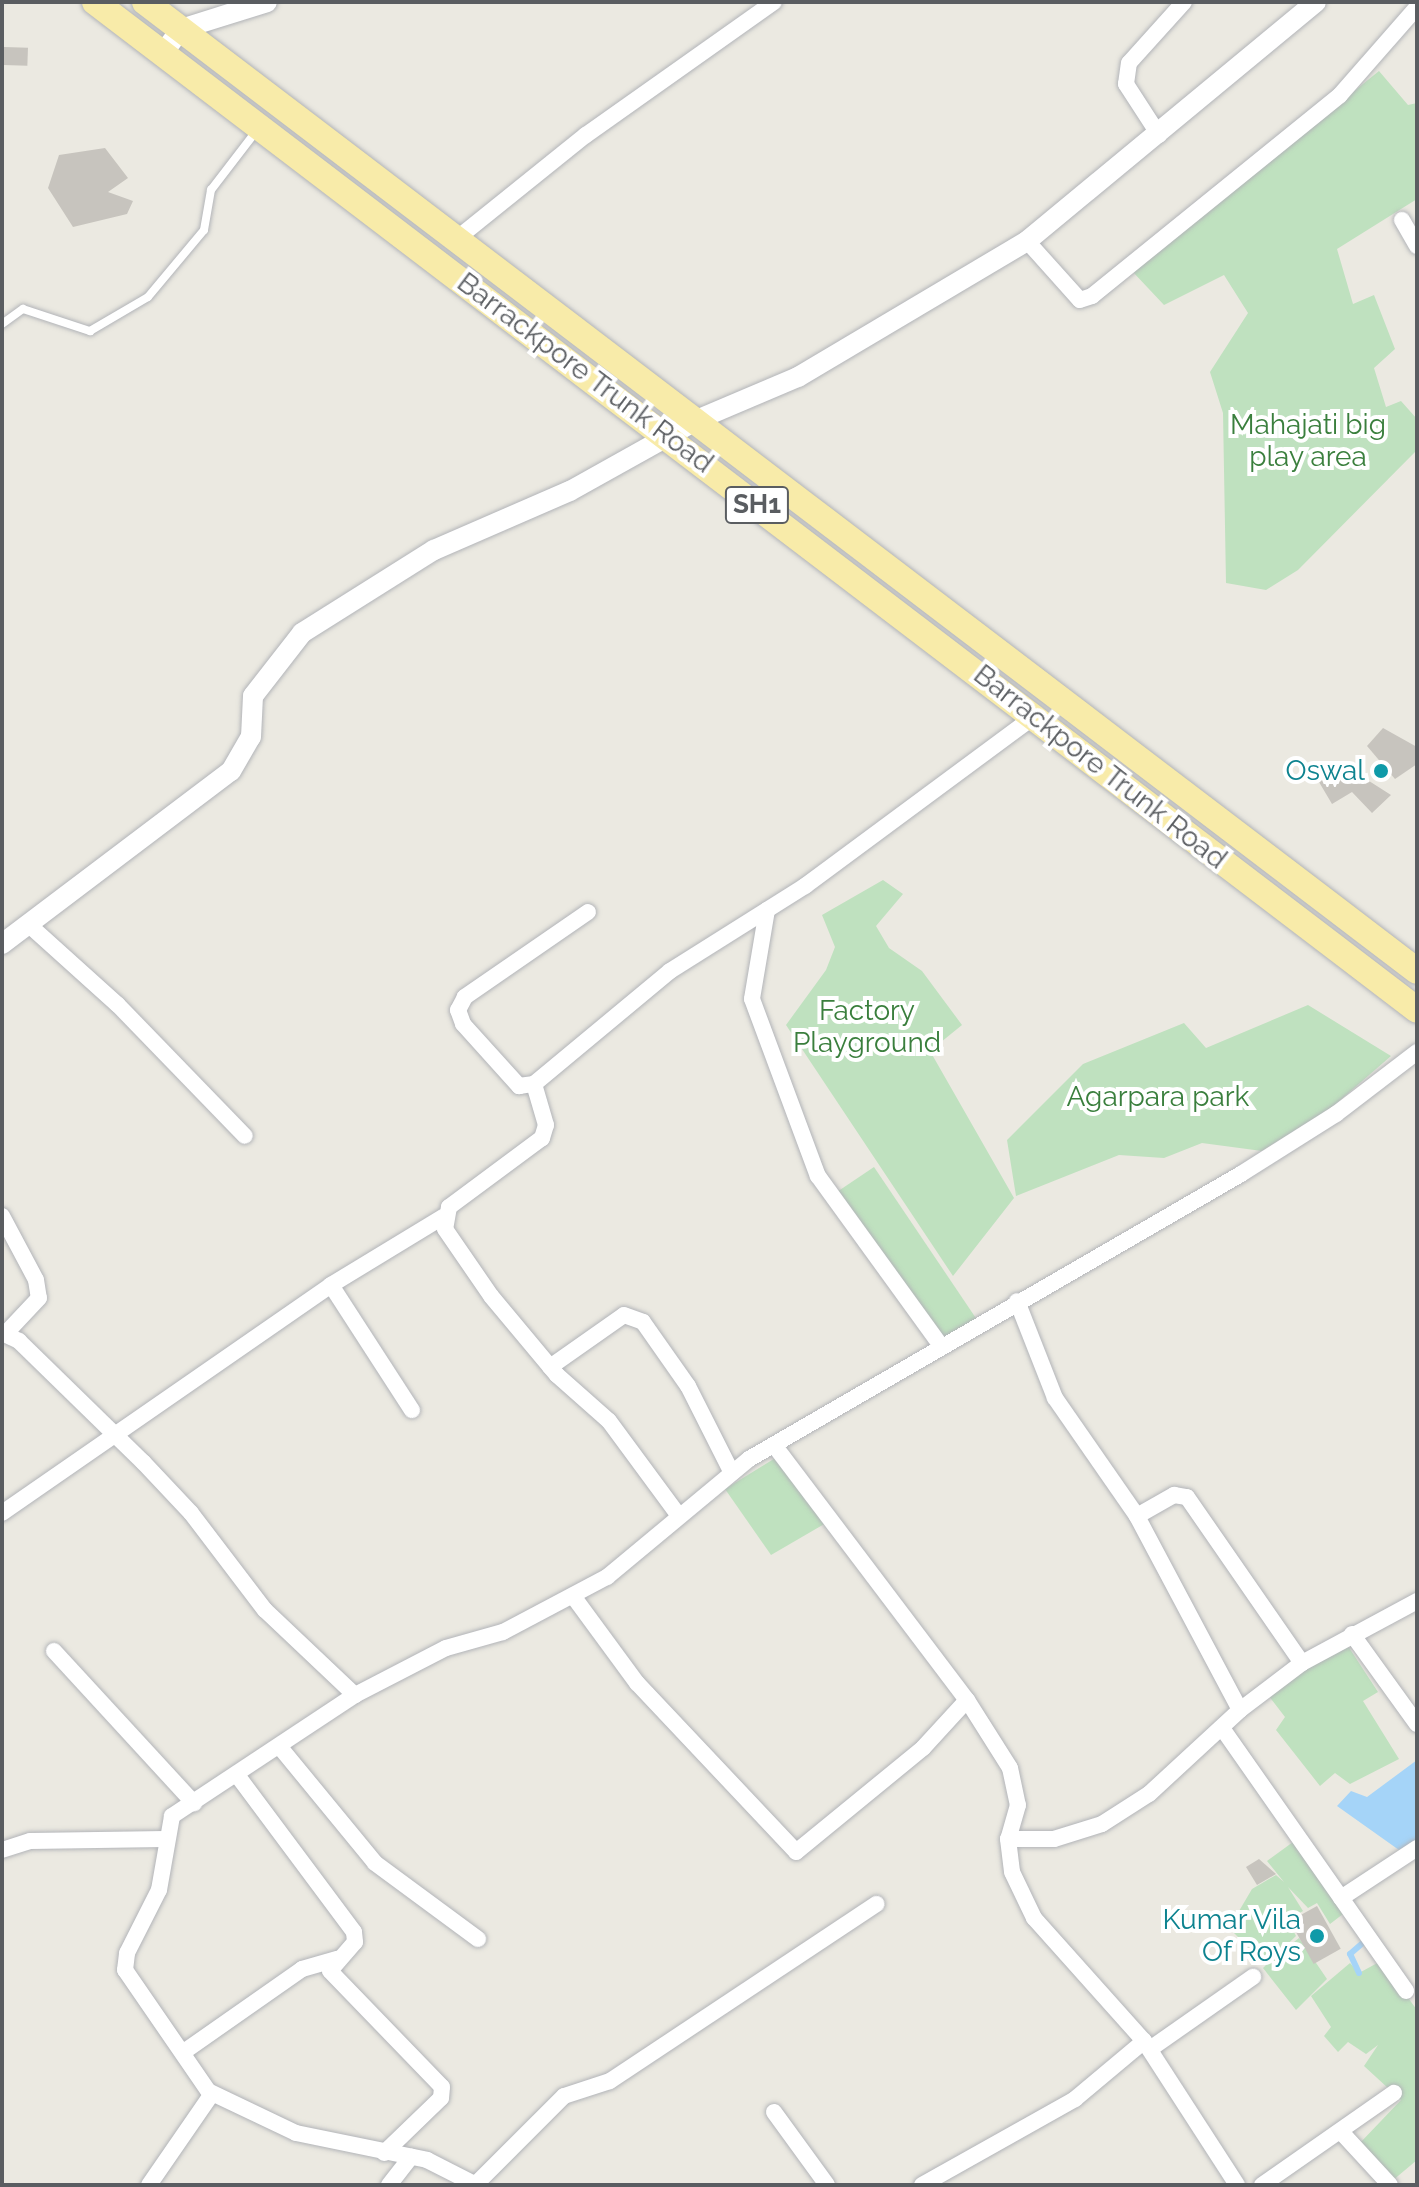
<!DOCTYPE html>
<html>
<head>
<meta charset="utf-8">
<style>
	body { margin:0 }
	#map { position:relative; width:1419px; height:2187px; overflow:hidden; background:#ebe9e1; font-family:Raleway,sans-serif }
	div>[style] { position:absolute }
	.green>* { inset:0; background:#bfe1bf; transform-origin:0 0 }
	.water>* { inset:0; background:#a5d4f8 }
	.stream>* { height:6px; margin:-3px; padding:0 3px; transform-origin:3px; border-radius:3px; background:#a5d4f8 }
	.building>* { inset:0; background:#c7c4be; transform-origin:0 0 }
	.roads { filter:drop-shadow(0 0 2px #b2b4b8) drop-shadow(0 0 2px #b2b4b8) }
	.service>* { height:8px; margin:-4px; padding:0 4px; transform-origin:4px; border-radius:4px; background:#fff }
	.minor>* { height:16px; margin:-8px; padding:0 8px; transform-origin:8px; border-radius:8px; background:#fff }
	.tertiary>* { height:20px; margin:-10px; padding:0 10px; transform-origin:10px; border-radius:10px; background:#fff }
	.primary>* { height:26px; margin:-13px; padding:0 13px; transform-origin:13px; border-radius:13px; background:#f8eba9 }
	.dots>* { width:22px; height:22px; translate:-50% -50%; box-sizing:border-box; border:4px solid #fff; border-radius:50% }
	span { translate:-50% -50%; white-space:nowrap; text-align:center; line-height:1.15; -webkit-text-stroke:8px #fff; paint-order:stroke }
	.shield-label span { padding:2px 6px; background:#fff; border:2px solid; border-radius:6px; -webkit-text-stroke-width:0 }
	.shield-label { font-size:26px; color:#5a5d61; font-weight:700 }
	.street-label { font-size:28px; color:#5a5d61 }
	.park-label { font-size:28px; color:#3a7f3d }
	.culture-label { font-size:28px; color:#0d838f }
	.right { translate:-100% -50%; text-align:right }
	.frame { position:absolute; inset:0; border:4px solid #5a5d61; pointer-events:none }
</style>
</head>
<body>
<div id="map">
	<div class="green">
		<i style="clip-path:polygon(1379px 71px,1408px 105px,1417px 103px,1417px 199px,1337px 249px,1353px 304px,1374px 295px,1395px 349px,1374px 368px,1386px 407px,1401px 401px,1417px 419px,1417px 450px,1298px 570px,1266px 590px,1226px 583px,1223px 413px,1210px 372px,1248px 313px,1224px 275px,1164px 305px,1132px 271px)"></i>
		<i style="clip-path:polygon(883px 880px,903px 894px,876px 926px,889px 948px,922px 971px,962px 1025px,930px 1051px,1014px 1198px,953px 1276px,786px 1025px,826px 970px,835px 947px,822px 915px)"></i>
		<i style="clip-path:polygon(1308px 1005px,1391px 1056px,1330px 1109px,1262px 1151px,1202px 1143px,1164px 1158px,1119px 1155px,1016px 1196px,1007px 1140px,1083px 1064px,1184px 1023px,1206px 1048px)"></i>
		<i style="left:874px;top:1167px;width:186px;height:43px;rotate:56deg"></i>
		<i style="clip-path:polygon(777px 1457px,826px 1523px,771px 1555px,725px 1489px)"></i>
		<i style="clip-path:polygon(1346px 1643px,1378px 1692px,1363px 1701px,1399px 1759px,1350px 1784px,1335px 1773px,1320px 1786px,1276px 1730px,1285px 1717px,1268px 1695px)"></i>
		<i style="clip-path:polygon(1300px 1837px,1347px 1911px,1330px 1924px,1317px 1903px,1308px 1908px,1288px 1887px,1303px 1911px,1288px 1920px,1296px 1936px,1270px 1961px,1299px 1938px,1327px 1979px,1296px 2010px,1263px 1968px,1266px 1965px,1229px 1928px,1252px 1889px,1276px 1875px,1284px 1882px,1267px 1861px)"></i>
		<i style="clip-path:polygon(1381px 1961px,1417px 2010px,1417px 2160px,1392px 2181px,1359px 2144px,1401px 2100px,1364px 2066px,1378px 2045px,1366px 2054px,1348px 2042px,1338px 2052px,1324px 2036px,1331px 2027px,1311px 1996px,1350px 1963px,1359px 1973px)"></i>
	</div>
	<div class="water">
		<i style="clip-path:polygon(1417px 1760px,1417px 1841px,1399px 1850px,1337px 1806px,1351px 1791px,1367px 1797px)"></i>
	</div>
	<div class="stream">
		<i style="left:1359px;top:1973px;width:21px;rotate:-115deg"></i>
		<i style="left:1350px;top:1954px;width:21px;rotate:-41deg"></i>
	</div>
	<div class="building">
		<i style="left:4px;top:47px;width:24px;height:18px;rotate:2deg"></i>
		<i style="clip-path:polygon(105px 148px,128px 178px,108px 192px,133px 201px,127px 214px,73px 227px,48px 188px,59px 155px)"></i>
		<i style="clip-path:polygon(1383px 728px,1417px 747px,1417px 764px,1395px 779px,1367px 746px)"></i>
		<i style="clip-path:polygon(1344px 765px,1391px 795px,1372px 813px,1352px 792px,1332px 804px,1319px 782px)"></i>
		<i style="clip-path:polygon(1259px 1859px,1276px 1874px,1257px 1885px,1246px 1867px)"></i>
		<i style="left:1317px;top:1906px;width:49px;height:31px;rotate:61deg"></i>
	</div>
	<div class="roads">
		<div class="service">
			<i style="left:2px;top:324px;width:26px;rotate:-36deg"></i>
			<i style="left:23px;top:309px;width:71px;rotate:18.2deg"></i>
			<i style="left:90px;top:331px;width:67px;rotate:-30.4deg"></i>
			<i style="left:148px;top:297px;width:87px;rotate:-50.1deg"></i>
			<i style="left:204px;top:230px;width:41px;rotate:-80.1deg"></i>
			<i style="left:211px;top:190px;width:76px;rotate:-52.5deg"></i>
		</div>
		<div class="minor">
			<i style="left:1159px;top:135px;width:61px;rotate:-122.9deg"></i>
			<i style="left:1126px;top:84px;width:21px;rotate:-82deg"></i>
			<i style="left:1129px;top:63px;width:82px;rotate:-48deg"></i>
			<i style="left:1402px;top:220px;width:30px;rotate:60deg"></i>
			<i style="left:454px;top:241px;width:169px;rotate:-38.8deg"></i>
			<i style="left:586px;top:135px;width:230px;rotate:-35.3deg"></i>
			<i style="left:1027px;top:241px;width:79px;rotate:48.1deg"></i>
			<i style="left:1080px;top:300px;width:13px;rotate:-18deg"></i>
			<i style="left:1092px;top:296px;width:319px;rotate:-39deg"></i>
			<i style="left:1340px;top:95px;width:117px;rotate:-48.8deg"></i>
			<i style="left:767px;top:910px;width:90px;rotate:99.6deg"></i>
			<i style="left:752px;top:999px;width:189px;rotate:69.6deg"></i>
			<i style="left:818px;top:1176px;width:211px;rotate:54.1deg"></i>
			<i style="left:588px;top:912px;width:150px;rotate:145.4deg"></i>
			<i style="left:465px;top:997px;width:15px;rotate:118deg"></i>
			<i style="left:458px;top:1010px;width:15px;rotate:70deg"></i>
			<i style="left:463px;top:1024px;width:84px;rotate:47.9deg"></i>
			<i style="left:519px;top:1086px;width:15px;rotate:-8deg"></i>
			<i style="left:534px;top:1084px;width:177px;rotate:-39.7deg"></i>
			<i style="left:670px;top:971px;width:160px;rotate:-32.2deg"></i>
			<i style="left:805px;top:886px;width:287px;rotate:-36.5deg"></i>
			<i style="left:28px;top:924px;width:121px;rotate:42deg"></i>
			<i style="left:118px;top:1005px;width:182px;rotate:45.9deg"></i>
			<i style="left:534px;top:1084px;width:43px;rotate:73.7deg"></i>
			<i style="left:546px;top:1125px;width:14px;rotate:107deg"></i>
			<i style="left:542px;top:1138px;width:116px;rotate:143.4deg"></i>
			<i style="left:449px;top:1207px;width:22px;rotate:100deg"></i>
			<i style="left:445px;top:1229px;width:81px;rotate:55.5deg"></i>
			<i style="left:491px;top:1296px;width:103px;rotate:50.1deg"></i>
			<i style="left:557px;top:1375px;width:69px;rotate:41.5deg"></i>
			<i style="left:609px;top:1421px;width:118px;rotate:53.6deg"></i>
			<i style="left:2px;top:1216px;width:72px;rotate:62deg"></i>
			<i style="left:36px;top:1280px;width:18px;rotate:81deg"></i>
			<i style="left:39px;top:1298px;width:48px;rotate:133.3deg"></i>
			<i style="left:331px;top:1285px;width:149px;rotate:57.1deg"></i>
			<i style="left:2px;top:1333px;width:19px;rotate:25deg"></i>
			<i style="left:19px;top:1341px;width:173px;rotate:44.3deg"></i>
			<i style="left:143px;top:1462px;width:70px;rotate:46.7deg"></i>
			<i style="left:191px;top:1513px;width:122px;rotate:52.7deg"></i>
			<i style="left:265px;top:1610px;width:124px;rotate:43.4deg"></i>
			<i style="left:550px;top:1367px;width:90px;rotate:-35.1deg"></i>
			<i style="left:624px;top:1315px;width:20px;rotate:20deg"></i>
			<i style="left:643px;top:1322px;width:78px;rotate:54.9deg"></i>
			<i style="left:688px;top:1386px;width:97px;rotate:63.2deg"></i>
			<i style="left:774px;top:1445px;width:320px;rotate:52.9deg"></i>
			<i style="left:967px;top:1700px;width:80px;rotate:57.7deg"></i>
			<i style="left:1010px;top:1768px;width:38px;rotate:78deg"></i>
			<i style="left:1018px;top:1805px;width:35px;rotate:106deg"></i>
			<i style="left:1008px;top:1839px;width:33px;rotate:83deg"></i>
			<i style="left:1012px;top:1872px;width:51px;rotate:64.4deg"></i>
			<i style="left:1034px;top:1918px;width:165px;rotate:48.2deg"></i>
			<i style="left:1144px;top:2041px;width:171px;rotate:57.1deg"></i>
			<i style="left:2px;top:1513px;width:400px;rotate:-34.7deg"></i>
			<i style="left:331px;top:1285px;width:131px;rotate:-31.3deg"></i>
			<i style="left:1137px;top:1516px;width:43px;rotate:-29.6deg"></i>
			<i style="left:1174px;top:1495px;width:13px;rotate:9deg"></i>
			<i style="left:1187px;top:1497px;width:202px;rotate:55.3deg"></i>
			<i style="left:573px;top:1596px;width:108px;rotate:53.7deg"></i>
			<i style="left:637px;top:1683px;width:232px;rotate:46.7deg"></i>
			<i style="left:796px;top:1852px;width:164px;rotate:-39.3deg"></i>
			<i style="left:923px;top:1748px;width:65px;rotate:-47.5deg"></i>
			<i style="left:1352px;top:1634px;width:111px;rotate:54.2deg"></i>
			<i style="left:54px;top:1651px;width:207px;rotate:47.4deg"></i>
			<i style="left:1240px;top:1710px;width:78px;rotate:-37.2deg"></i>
			<i style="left:1302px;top:1663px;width:131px;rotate:-28.3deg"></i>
			<i style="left:1222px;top:1728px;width:321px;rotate:55deg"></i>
			<i style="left:279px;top:1746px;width:151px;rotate:50.6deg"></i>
			<i style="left:375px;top:1863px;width:128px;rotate:36.4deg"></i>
			<i style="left:237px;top:1775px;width:196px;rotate:53.3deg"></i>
			<i style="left:354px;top:1932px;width:10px;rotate:84deg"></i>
			<i style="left:355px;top:1942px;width:38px;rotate:131deg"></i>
			<i style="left:330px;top:1971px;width:161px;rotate:46deg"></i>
			<i style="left:442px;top:2087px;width:11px;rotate:95deg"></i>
			<i style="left:441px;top:2098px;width:79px;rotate:136deg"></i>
			<i style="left:1008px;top:1839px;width:46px"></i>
			<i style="left:1054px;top:1839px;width:50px;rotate:-17.4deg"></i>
			<i style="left:1102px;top:1824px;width:56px;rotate:-32.6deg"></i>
			<i style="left:1149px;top:1794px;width:124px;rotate:-42.7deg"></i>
			<i style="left:1240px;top:1710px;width:220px;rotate:-118deg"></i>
			<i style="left:1137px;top:1516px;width:144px;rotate:-124.8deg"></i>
			<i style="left:1055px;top:1398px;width:104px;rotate:-111.4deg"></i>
			<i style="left:2px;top:1850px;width:29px;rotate:-18deg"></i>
			<i style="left:30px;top:1841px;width:135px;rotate:-0.8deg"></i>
			<i style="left:1341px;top:1898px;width:91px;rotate:-33.3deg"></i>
			<i style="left:1150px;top:2049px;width:126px;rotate:-35deg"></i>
			<i style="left:185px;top:2051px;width:143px;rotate:-35deg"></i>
			<i style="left:302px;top:1969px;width:37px;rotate:-16deg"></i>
			<i style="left:210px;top:2092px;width:95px;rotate:25.5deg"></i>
			<i style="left:296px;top:2133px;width:134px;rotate:11.6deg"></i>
			<i style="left:427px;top:2160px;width:55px;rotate:27deg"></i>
			<i style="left:774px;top:2112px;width:90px;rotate:54deg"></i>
			<i style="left:1343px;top:2134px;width:69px;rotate:47.3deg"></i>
			<i style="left:149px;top:2185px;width:109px;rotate:-55.4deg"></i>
			<i style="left:211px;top:2095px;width:152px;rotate:-124.5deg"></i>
			<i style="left:125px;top:1970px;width:17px;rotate:-83deg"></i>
			<i style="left:127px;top:1953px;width:71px;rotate:-63.1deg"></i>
			<i style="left:159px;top:1890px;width:75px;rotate:-80deg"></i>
			<i style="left:172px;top:1816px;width:219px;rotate:-33.5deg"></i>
			<i style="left:355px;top:1695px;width:102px;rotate:-27.3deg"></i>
			<i style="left:446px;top:1648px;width:59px;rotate:-15.7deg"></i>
			<i style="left:503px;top:1632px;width:118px;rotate:-27.9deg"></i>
			<i style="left:607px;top:1577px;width:185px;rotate:-39.7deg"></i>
			<i style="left:749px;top:1459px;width:569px;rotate:-30.08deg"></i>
			<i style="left:1241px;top:1174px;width:112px;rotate:-32.3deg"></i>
			<i style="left:1336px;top:1114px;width:102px;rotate:-37.4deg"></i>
			<i style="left:389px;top:2185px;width:36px;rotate:-52deg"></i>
			<i style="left:475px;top:2185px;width:126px;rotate:-45deg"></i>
			<i style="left:564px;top:2096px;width:48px;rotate:-18.1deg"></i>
			<i style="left:610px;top:2081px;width:320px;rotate:-33.6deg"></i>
			<i style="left:922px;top:2185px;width:176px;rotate:-29.3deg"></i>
			<i style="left:1075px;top:2099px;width:90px;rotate:-40deg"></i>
			<i style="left:1262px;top:2185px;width:161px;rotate:-34.9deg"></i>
		</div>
		<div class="tertiary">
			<i style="left:163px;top:53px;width:30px;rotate:-53deg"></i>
			<i style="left:181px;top:29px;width:90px;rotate:-17.4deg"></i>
			<i style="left:2px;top:944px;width:287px;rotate:-37.1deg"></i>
			<i style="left:231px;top:771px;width:39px;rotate:-60deg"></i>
			<i style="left:251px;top:737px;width:41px;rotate:-87.2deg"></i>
			<i style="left:253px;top:696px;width:80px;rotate:-52.1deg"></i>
			<i style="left:302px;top:633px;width:156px;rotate:-32.2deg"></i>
			<i style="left:434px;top:550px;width:148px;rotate:-23.5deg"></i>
			<i style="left:570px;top:491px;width:148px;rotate:-29.2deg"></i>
			<i style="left:699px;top:419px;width:108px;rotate:-23deg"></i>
			<i style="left:798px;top:377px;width:266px;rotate:-30.7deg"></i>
			<i style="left:1027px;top:241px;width:375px;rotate:-39.6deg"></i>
		</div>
		<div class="primary">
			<i style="left:95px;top:2px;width:1662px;rotate:37.32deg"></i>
			<i style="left:145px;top:2px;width:1599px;rotate:37.3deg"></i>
		</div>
	</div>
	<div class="dots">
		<i style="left:1381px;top:771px;background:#0f9aa8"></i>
		<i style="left:1317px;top:1936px;background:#0f9aa8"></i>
	</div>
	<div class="shield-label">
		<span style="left:757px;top:505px">SH1</span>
	</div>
	<div class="street-label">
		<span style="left:585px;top:373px;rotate:37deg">Barrackpore Trunk Road</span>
		<span style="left:1100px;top:767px;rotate:38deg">Barrackpore Trunk Road</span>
	</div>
	<div class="park-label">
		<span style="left:1308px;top:441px">Mahajati big<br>play area</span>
		<span style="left:867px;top:1027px">Factory<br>Playground</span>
		<span style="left:1158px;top:1097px">Agarpara park</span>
	</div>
	<div class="culture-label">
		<span class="right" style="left:1365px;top:771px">Oswal</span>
		<span class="right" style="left:1301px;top:1936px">Kumar Vila<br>Of Roys</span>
	</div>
	<div class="frame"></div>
</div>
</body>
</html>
